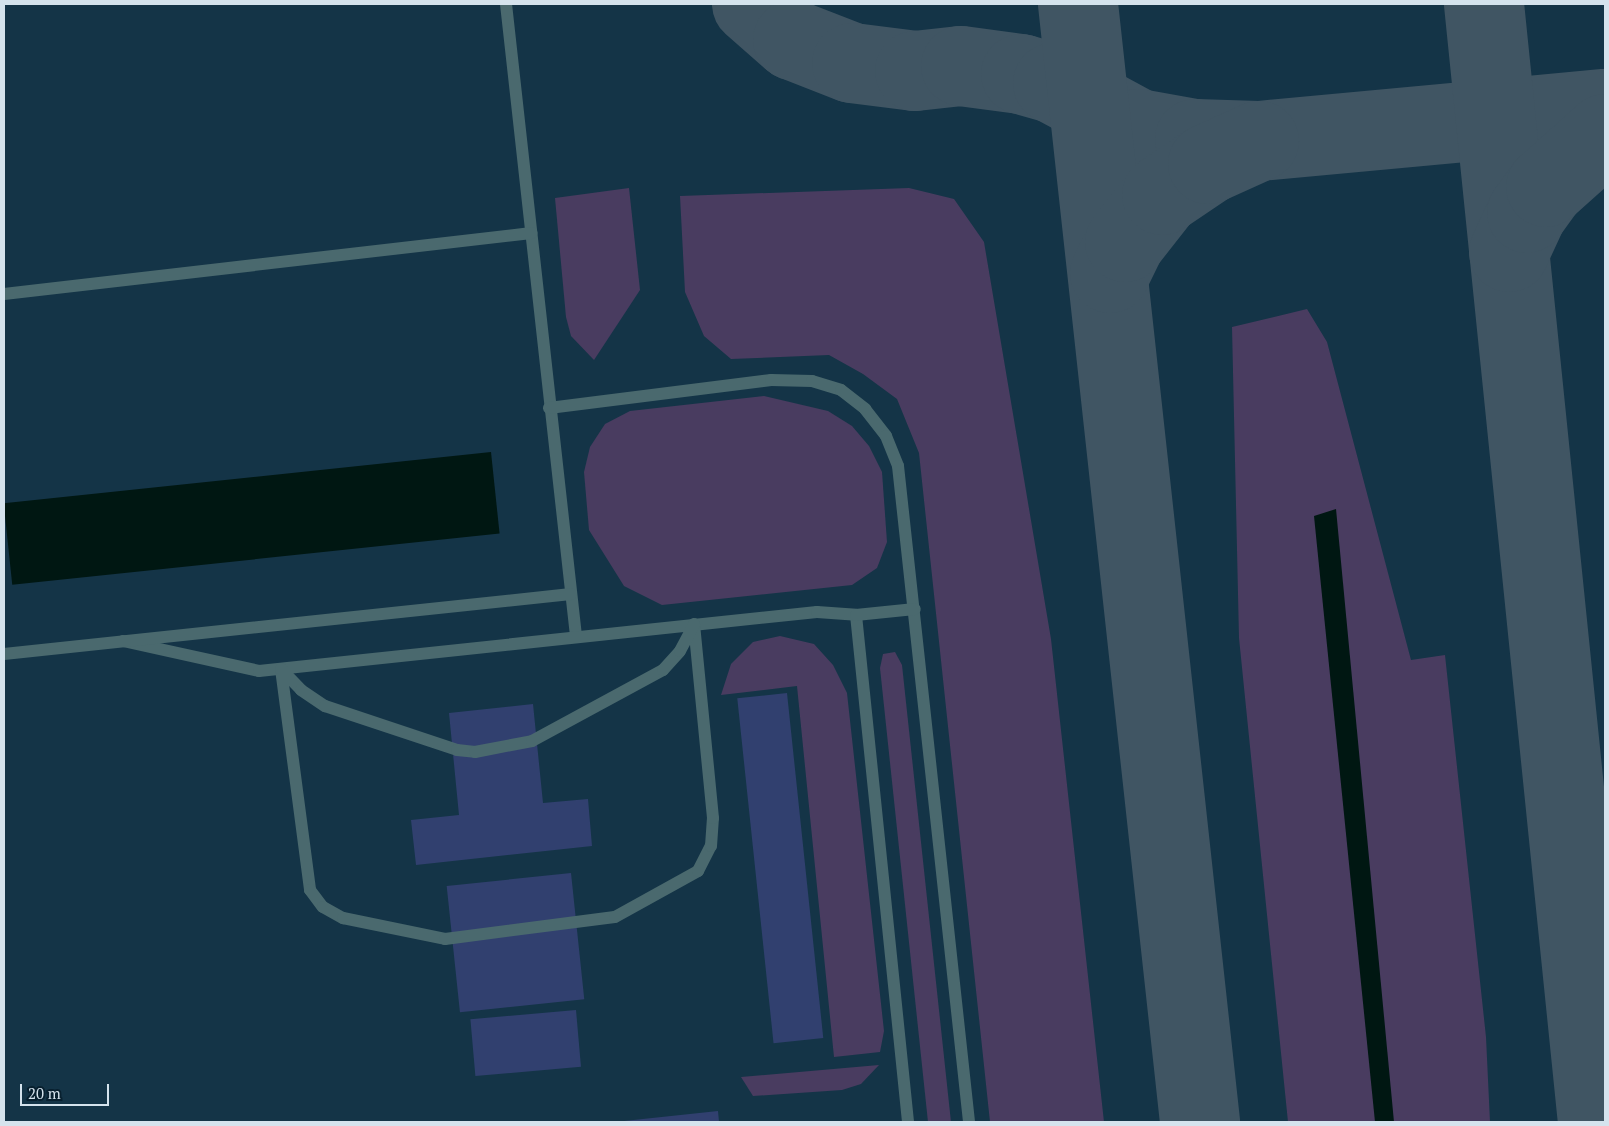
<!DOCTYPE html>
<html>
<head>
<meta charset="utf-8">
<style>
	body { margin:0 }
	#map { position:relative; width:1609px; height:1126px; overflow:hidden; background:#122a39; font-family:"PT Serif",serif }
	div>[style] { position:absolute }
	.built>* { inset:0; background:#143447; transform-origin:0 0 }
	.green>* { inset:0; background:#493c60 }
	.water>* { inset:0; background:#001712; transform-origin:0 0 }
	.taxiway>* { height:80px; margin:-40px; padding:0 40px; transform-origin:40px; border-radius:40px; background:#405563 }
	.building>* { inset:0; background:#31406f; transform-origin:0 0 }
	.lane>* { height:12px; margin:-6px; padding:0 6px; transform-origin:6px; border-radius:6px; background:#4a696e }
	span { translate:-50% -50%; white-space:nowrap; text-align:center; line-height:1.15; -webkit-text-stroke:4px #08202f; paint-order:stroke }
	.frame { position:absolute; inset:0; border:5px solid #d5e3ed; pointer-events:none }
	.scale { position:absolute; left:20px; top:1084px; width:89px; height:22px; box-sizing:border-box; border:2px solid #d5e3ed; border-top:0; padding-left:6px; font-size:15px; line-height:18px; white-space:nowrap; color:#d5e3ed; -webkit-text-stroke:4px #08202f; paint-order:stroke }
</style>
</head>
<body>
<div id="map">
	<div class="built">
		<i style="left:4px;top:4px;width:1601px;height:1118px"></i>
	</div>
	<div class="green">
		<i style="clip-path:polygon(629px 188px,640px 290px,594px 360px,571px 336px,566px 317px,555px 198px)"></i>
		<i style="clip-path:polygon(909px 188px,954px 199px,984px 242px,1051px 639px,1104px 1122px,990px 1122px,919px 453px,897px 399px,863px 374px,829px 355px,731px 359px,704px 336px,685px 292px,680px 196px)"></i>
		<i style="clip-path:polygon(1307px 309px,1327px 342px,1411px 660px,1445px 655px,1486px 1037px,1490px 1122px,1288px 1122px,1239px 638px,1232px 327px)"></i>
		<i style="clip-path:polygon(764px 396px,828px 411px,852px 426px,869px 446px,882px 472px,887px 542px,877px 568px,852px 585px,662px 605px,624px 586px,589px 530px,584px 472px,590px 447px,605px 424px,630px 411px)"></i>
		<i style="clip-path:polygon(780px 636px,814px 644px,833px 665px,847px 693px,884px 1031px,880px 1052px,834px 1057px,797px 686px,721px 695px,731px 664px,753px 642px)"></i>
		<i style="clip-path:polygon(895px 652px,902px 665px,951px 1122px,928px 1122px,880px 668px,883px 654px)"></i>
		<i style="clip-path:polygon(879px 1065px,861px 1084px,842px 1090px,753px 1096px,741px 1077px)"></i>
	</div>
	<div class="water">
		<i style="left:491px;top:452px;width:82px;height:490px;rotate:84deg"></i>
		<i style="clip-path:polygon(1336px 509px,1394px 1122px,1375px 1122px,1314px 516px)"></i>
	</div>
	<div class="taxiway">
		<i style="left:752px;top:4px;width:55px;rotate:41.3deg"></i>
		<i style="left:793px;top:40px;width:63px;rotate:21.3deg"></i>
		<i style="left:852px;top:63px;width:64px;rotate:7.2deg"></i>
		<i style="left:915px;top:71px;width:46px;rotate:-6.2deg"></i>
		<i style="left:961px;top:66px;width:61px;rotate:7.6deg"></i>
		<i style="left:1021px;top:74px;width:33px;rotate:16deg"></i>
		<i style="left:1053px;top:83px;width:97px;rotate:28.4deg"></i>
		<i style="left:1138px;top:129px;width:58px;rotate:10deg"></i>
		<i style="left:1195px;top:139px;width:64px;rotate:1.8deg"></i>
		<i style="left:1259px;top:141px;width:347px;rotate:-5.3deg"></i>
		<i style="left:1078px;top:4px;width:1125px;rotate:83.77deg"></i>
		<i style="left:1484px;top:4px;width:1124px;rotate:84.18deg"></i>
		<i style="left:1509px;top:252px;width:43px;rotate:-65.2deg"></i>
		<i style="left:1527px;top:213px;width:32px;rotate:-54deg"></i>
		<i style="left:1546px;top:187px;width:79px;rotate:-41.9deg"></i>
		<i style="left:1110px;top:273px;width:34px;rotate:-64deg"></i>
		<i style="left:1125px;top:242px;width:60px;rotate:-51.8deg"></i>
		<i style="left:1162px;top:195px;width:55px;rotate:-34deg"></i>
		<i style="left:1208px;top:164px;width:56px;rotate:-24.3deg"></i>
	</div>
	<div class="building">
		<i style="left:787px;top:693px;width:347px;height:50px;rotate:84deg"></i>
		<i style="clip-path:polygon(533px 704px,543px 803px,588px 799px,592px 846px,416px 865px,411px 820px,459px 815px,449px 713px)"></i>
		<i style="left:571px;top:873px;width:127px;height:125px;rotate:84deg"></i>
		<i style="left:576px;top:1010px;width:57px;height:106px;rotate:85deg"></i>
		<i style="clip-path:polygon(718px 1111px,719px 1122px,624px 1122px,624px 1121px)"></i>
	</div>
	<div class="lane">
		<i style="left:506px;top:4px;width:636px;rotate:83.68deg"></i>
		<i style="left:4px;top:294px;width:531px;rotate:-6.6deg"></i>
		<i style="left:549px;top:408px;width:224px;rotate:-7.2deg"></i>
		<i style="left:771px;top:380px;width:41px;rotate:1.4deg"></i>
		<i style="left:812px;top:381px;width:30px;rotate:17deg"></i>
		<i style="left:841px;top:390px;width:31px;rotate:38deg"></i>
		<i style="left:865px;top:409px;width:34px;rotate:52deg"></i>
		<i style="left:886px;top:436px;width:32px;rotate:68deg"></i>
		<i style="left:898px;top:466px;width:660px;rotate:83.82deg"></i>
		<i style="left:856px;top:615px;width:510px;rotate:84.14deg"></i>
		<i style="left:123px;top:641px;width:139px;rotate:12.4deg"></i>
		<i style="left:259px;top:671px;width:561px;rotate:-6.04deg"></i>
		<i style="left:817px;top:612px;width:39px;rotate:4deg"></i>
		<i style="left:856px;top:615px;width:59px;rotate:-5.8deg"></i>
		<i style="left:4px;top:654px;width:570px;rotate:-6.04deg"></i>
		<i style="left:281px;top:669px;width:223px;rotate:82.5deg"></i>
		<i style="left:310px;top:890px;width:21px;rotate:53deg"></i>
		<i style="left:323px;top:907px;width:23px;rotate:29deg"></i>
		<i style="left:343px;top:918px;width:104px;rotate:11.6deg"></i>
		<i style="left:445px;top:939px;width:171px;rotate:-7.4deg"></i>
		<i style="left:615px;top:917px;width:95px;rotate:-29deg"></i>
		<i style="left:698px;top:871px;width:28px;rotate:-63deg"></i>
		<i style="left:711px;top:846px;width:28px;rotate:-86deg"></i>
		<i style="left:713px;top:818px;width:195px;rotate:-95.6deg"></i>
		<i style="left:281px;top:669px;width:29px;rotate:46deg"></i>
		<i style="left:301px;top:690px;width:29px;rotate:34deg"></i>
		<i style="left:325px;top:706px;width:139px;rotate:18.4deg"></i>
		<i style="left:457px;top:750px;width:18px;rotate:6deg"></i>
		<i style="left:475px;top:752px;width:58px;rotate:-10.9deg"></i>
		<i style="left:532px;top:741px;width:149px;rotate:-28.5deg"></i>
		<i style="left:663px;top:670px;width:25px;rotate:-48deg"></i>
		<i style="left:680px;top:651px;width:30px;rotate:-62deg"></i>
	</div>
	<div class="frame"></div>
	<div class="scale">20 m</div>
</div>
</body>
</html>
